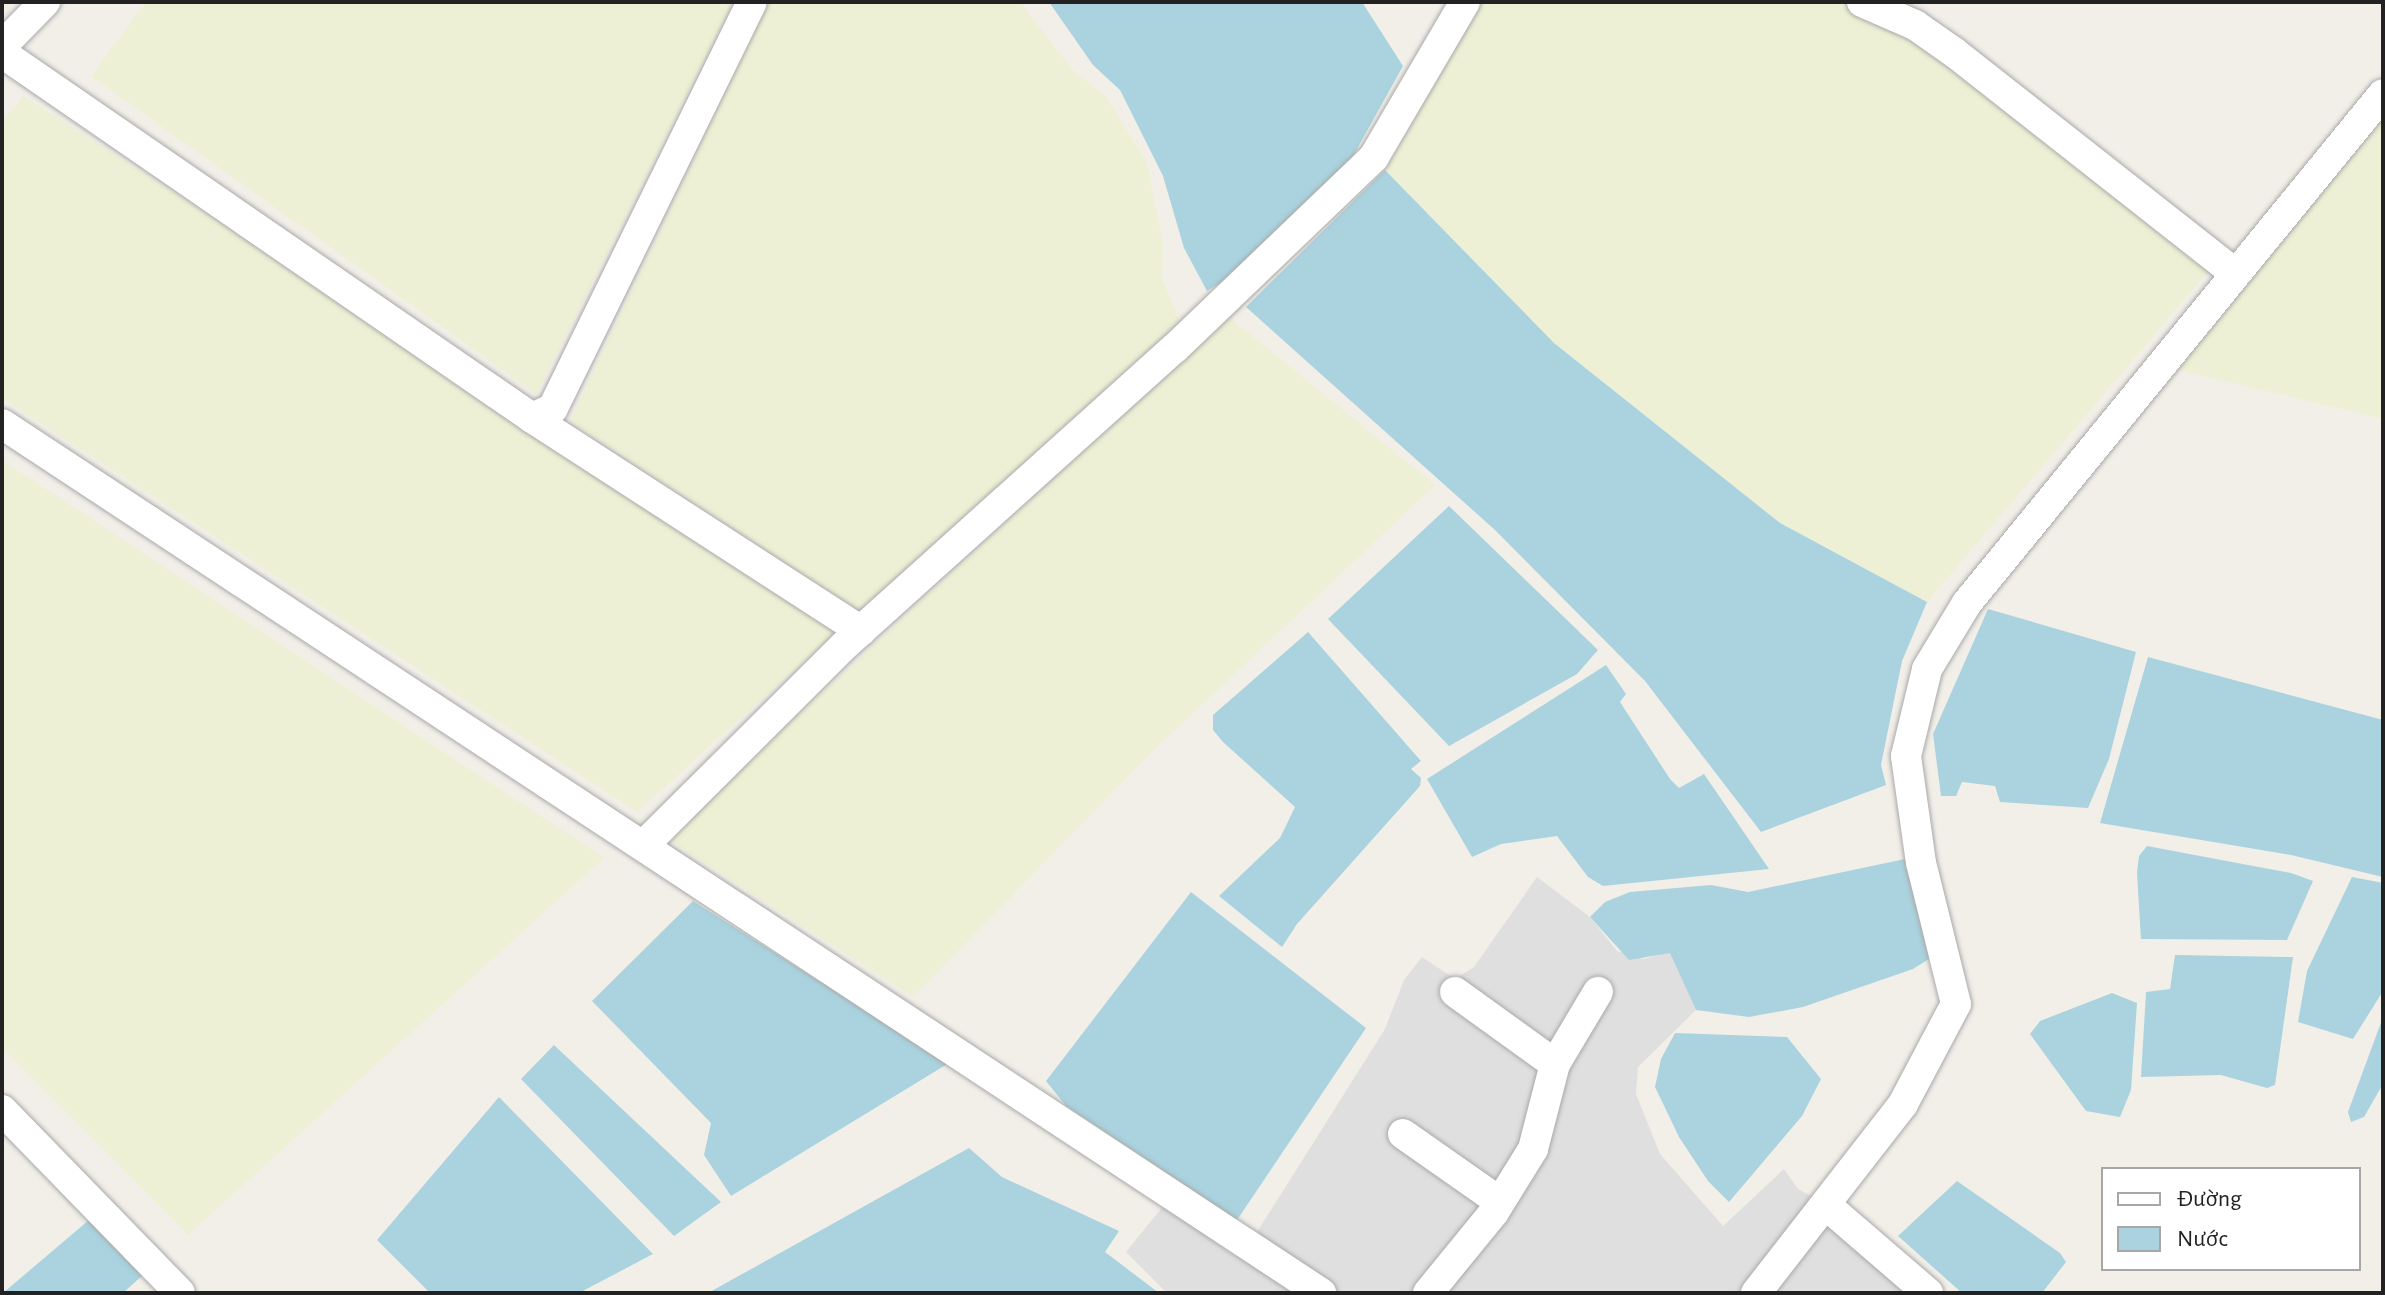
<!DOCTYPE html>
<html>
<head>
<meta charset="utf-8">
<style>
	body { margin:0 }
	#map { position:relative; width:2385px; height:1295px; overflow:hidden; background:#f2efe9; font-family:"Alegreya Sans",sans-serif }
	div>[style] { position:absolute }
	.residential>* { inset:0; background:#e0dfdf }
	.farmland>* { inset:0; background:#eef0d5 }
	.water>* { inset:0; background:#aad3df }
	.roads { filter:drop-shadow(0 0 2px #a9a9a9) drop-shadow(0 0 2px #a9a9a9) }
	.minor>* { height:30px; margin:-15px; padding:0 15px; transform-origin:15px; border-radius:15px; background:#fff }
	span { translate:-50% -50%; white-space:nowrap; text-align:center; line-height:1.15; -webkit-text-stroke:8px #fff; paint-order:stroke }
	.frame { position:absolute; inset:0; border:4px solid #222; pointer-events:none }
	.legend { position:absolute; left:2101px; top:1167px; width:260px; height:104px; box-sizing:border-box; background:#fff; border:2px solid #a7a7a7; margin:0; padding:10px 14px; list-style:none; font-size:24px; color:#222 }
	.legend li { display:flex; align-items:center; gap:16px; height:40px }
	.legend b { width:40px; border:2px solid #a7a7a7 }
</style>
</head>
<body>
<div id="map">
	<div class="residential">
		<i style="clip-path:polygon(1537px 877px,1590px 917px,1617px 951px,1644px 959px,1670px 952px,1696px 1010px,1638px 1067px,1636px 1094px,1660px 1154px,1723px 1226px,1784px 1169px,1798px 1189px,1847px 1215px,1938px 1293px,1167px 1293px,1126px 1252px,1164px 1205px,1236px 1257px,1257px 1232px,1385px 1029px,1404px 980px,1422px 957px,1455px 979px,1474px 967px)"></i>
	</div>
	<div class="farmland">
		<i style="clip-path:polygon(146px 2px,733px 2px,536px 394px,91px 76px)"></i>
		<i style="clip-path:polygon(768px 2px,1020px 2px,1072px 69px,1106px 97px,1147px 162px,1163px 245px,1162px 279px,1180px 321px,859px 611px,570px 421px)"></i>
		<i style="clip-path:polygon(1482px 2px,1862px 2px,2224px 253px,1927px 602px,1780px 523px,1554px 343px,1385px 170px)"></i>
		<i style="clip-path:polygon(2383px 94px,2383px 419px,2161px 366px)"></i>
		<i style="clip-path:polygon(24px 96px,844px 625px,637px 812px,2px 398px,2px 120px)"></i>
		<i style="clip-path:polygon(1228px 316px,1435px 485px,1155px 749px,913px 997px,666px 838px)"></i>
		<i style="clip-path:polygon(2px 460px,604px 858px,188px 1235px,2px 1048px)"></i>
	</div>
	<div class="water">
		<i style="clip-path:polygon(1049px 2px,1362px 2px,1403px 66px,1347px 167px,1272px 251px,1207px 291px,1184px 248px,1163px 176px,1120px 90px,1093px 65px)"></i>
		<i style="clip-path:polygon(1385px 170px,1554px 343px,1780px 523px,1927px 602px,1902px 661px,1881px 765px,1886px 785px,1761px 832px,1645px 681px,1495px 530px,1246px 307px)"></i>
		<i style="clip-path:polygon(1449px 506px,1598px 650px,1577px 674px,1449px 746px,1328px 619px)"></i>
		<i style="clip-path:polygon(1988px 609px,2136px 652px,2109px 759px,2088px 808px,2000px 802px,1995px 786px,1962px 782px,1956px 796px,1941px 796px,1933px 734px)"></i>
		<i style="clip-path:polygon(1308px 632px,1421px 761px,1411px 769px,1421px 778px,1420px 786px,1297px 924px,1282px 947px,1219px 896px,1280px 838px,1295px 807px,1223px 742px,1213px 730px,1213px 715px)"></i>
		<i style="clip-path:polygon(2148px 657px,2383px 720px,2383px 877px,2291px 855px,2100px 823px)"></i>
		<i style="clip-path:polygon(1606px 665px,1626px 694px,1620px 702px,1670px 779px,1679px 788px,1704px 774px,1769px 869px,1603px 886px,1588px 877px,1557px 836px,1501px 844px,1472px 857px,1427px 779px)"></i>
		<i style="clip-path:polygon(2147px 846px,2291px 873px,2313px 881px,2287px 940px,2141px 939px,2137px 873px,2139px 856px)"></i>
		<i style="clip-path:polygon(1905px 859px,1937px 954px,1913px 969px,1803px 1007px,1749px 1017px,1696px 1010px,1670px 953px,1629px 960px,1590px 917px,1605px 902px,1630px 892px,1711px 885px,1748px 892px)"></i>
		<i style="clip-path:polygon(2352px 877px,2383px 883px,2383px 991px,2353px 1039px,2298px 1022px,2307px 971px)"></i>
		<i style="clip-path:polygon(1191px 892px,1366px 1028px,1237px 1220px,1066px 1106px,1046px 1081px)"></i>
		<i style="clip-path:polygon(693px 901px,949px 1063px,731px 1196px,704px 1155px,711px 1123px,592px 1001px)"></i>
		<i style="clip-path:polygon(2175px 955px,2293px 957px,2275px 1085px,2267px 1088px,2221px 1075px,2141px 1077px,2146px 992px,2170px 989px)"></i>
		<i style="clip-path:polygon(2112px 993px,2137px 1003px,2131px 1090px,2120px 1117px,2086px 1111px,2030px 1034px,2040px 1021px)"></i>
		<i style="clip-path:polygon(2383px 1017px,2383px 1084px,2364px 1117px,2351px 1122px,2348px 1112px)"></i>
		<i style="clip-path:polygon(1675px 1033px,1787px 1037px,1821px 1079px,1802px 1116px,1729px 1202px,1708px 1181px,1679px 1137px,1655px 1087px,1661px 1059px)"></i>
		<i style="clip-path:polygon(554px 1045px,721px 1202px,674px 1236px,521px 1079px)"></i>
		<i style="clip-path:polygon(499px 1097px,653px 1254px,579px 1293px,430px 1293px,377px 1240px)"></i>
		<i style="clip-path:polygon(969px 1148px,1002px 1177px,1119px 1231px,1105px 1252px,1159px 1293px,708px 1293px)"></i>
		<i style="clip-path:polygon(1957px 1181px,2060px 1253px,2066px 1262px,2042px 1293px,1962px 1293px,1898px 1236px)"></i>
		<i style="clip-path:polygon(89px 1220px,143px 1275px,123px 1293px,3px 1293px)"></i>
	</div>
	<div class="roads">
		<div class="minor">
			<i style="left:1862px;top:2px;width:58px;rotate:23.5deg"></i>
			<i style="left:1915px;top:25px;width:49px;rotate:35deg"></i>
			<i style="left:1955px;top:53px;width:357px;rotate:38.2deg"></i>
			<i style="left:2px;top:46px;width:62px;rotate:-45.7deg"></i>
			<i style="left:2px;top:53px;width:644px;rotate:34.55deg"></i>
			<i style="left:532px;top:418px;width:23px;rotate:-25deg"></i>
			<i style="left:553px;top:408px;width:452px;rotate:-63.9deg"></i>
			<i style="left:532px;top:418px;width:392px;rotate:32.9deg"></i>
			<i style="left:2px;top:424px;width:1580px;rotate:33.38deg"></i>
			<i style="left:645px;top:844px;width:285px;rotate:-44.9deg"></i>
			<i style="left:847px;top:643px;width:441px;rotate:-42deg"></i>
			<i style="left:1175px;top:348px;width:276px;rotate:-43.8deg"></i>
			<i style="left:1374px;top:157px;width:180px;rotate:-59.6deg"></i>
			<i style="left:1455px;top:992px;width:123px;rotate:35.8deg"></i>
			<i style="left:2px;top:1110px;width:255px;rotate:45.8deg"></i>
			<i style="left:1403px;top:1134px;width:118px;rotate:35deg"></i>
			<i style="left:1826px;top:1205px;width:135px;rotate:40.8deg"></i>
			<i style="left:1428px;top:1293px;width:104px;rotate:-50.8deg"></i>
			<i style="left:1494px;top:1212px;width:74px;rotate:-58.2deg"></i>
			<i style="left:1533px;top:1149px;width:88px;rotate:-75.5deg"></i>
			<i style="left:1555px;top:1064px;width:84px;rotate:-59.2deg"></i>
			<i style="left:1756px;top:1293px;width:239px;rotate:-52.1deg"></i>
			<i style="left:1903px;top:1104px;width:113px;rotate:-62.1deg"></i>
			<i style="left:1956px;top:1004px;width:145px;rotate:-103.9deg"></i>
			<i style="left:1921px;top:863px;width:108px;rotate:-98deg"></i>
			<i style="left:1906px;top:756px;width:89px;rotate:-76.4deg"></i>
			<i style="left:1927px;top:669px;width:77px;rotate:-58.8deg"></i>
			<i style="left:1967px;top:603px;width:657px;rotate:-50.74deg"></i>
		</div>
	</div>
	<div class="frame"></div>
	<ul class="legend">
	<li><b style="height:10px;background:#fff"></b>Đường</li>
	<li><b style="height:22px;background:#aad3df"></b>Nước</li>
	</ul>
</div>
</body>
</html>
